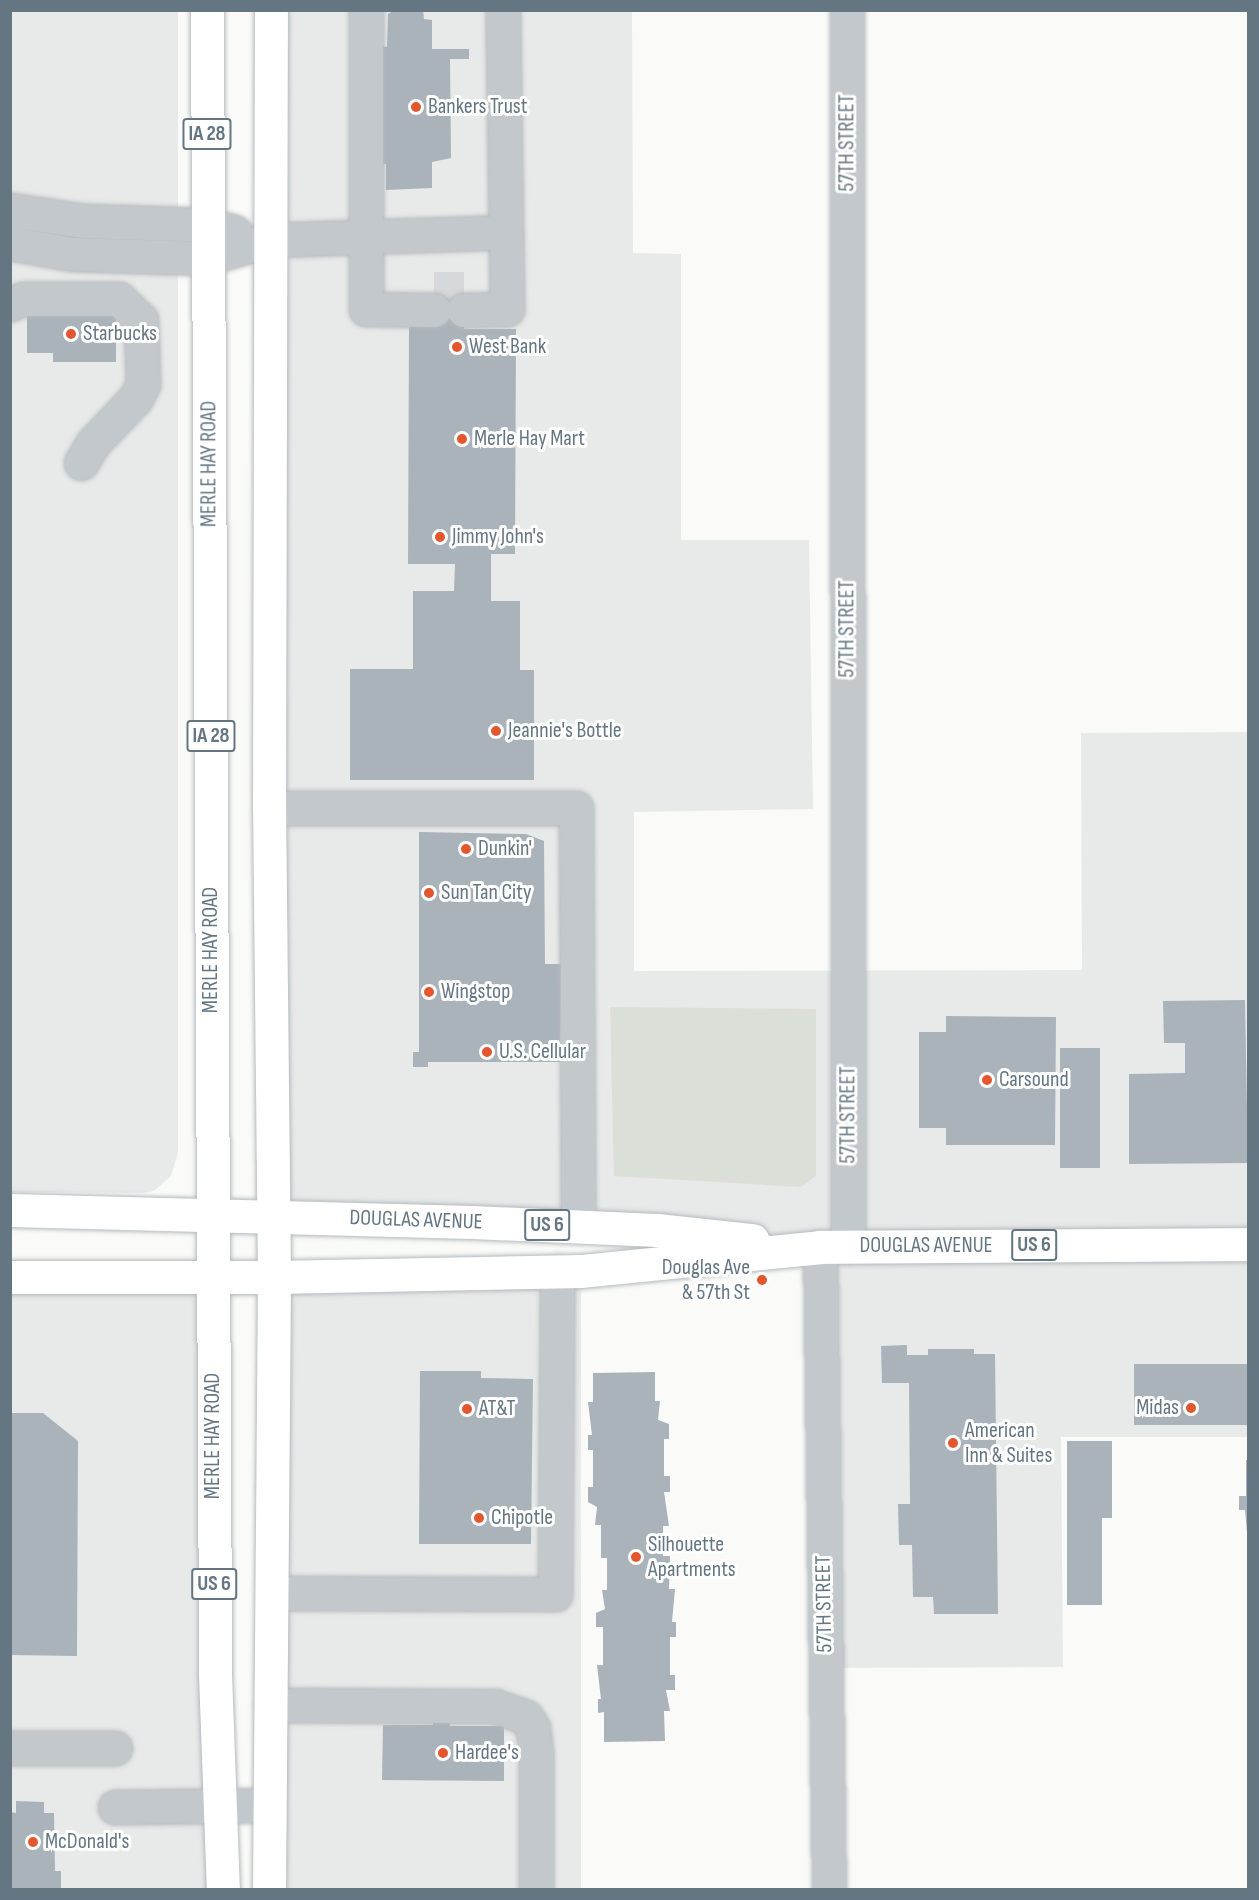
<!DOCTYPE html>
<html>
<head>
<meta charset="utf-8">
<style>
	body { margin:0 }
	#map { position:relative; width:1259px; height:1900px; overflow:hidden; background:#fafaf8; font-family:"Sofia Sans Condensed",sans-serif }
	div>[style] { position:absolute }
	.built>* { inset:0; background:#e8e9e9; transform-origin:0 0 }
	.green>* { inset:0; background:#dadfd7 }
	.building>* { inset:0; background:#aab3b9; transform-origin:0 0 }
	.minor-tunnel>* { height:33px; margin-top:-16.5px; transform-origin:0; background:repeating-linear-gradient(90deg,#d5d9db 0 33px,transparent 0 49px) }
	.roads { filter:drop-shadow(0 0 2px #b5babe) drop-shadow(0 0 2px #b5babe) }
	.minor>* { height:33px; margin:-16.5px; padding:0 16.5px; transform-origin:16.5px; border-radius:16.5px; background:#c3c8cc }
	.major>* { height:33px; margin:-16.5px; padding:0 16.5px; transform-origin:16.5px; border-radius:16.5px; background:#fff }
	.dots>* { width:16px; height:16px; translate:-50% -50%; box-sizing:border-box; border:3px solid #fff; border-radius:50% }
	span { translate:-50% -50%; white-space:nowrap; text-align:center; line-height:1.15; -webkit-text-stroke:6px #fff; paint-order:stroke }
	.shield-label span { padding:2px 4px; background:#fff; border:2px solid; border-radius:4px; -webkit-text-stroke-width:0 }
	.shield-label { font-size:21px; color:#657683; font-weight:700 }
	.poi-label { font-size:22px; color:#657683 }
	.left { translate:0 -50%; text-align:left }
	.right { translate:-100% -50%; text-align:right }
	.street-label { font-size:22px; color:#657683 }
	.frame { position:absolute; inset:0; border:12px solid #657683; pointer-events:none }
</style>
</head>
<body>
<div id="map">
	<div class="built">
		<i style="clip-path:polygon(11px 11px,178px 11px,178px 1153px,171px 1176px,154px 1191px,143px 1193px,11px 1192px)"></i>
		<i style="clip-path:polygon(271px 11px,632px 11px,633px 253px,681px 254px,681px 540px,809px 540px,813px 809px,634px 812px,634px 971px,1082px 970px,1081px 733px,1248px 732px,1248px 1437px,1061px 1437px,1063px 1667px,825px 1668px,821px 1247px,273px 1215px)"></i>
		<i style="left:581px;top:1271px;width:618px;height:307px;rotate:90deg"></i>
		<i style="left:11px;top:1277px;width:202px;height:613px"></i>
	</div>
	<div class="green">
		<i style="clip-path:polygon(610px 1007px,816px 1009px,816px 1176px,801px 1187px,614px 1176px)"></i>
	</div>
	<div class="building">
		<i style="clip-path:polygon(395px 10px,423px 10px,424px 19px,432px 20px,432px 49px,469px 49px,469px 59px,450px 59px,451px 158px,432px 162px,432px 188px,386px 190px,386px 164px,378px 163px,377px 46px,387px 47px,388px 14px)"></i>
		<i style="clip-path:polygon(434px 288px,464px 288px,464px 329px,516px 329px,515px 554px,491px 554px,491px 601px,520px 601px,520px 670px,534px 670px,534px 780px,350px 780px,350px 669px,413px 669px,413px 591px,454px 591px,455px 564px,408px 564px,409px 327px,434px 327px)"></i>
		<i style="clip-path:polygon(116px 305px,116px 362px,53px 362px,53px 353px,27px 353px,27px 315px)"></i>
		<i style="clip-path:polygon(419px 832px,526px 834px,544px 841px,545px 964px,561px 964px,560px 1062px,428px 1062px,428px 1067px,413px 1067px,413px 1052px,419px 1052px)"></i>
		<i style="clip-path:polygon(1245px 1000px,1248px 1163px,1129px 1164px,1129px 1074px,1185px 1073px,1185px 1043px,1164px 1043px,1163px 1001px)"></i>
		<i style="clip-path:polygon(946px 1016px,1056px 1017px,1055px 1145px,946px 1145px,946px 1128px,919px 1128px,919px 1032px,946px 1032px)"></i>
		<i style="left:1060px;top:1048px;width:40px;height:120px"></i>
		<i style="clip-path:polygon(907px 1345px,907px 1355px,928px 1355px,928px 1349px,974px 1349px,974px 1354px,995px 1354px,998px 1614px,934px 1614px,933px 1597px,913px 1597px,912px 1545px,899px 1545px,898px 1504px,910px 1504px,909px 1383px,882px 1383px,881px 1346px)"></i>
		<i style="left:1248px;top:1364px;width:61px;height:114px;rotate:90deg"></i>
		<i style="clip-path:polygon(420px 1371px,481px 1371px,481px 1378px,533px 1379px,531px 1544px,419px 1544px)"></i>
		<i style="clip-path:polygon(655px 1372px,655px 1401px,660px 1401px,658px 1420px,669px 1424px,669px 1439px,664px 1439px,664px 1476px,670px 1476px,670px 1492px,664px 1492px,669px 1526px,663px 1526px,663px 1556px,670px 1556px,669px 1589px,675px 1589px,672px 1622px,676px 1622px,676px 1637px,670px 1637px,670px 1675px,675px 1675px,675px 1690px,666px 1690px,670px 1711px,664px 1711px,665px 1741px,604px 1742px,604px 1712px,598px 1713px,598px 1699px,601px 1699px,597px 1665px,603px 1665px,603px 1627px,596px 1627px,596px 1613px,605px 1609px,602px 1590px,607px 1590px,607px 1558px,601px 1558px,601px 1525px,595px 1525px,597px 1507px,588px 1502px,588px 1487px,593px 1487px,593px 1450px,588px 1450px,588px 1435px,592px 1435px,588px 1402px,593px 1402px,593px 1373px)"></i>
		<i style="clip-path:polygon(10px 1413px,43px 1413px,78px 1441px,77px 1656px,10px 1655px)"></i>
		<i style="clip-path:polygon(1067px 1441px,1112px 1441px,1112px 1518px,1102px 1518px,1102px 1605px,1067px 1605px)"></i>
		<i style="clip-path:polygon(1246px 1460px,1248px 1460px,1248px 1543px,1245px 1510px,1239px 1510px,1239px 1496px,1246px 1496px)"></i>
		<i style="clip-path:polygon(433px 1719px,450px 1719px,450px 1726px,504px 1726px,504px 1781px,382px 1780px,383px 1725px,433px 1725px)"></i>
		<i style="clip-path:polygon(16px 1801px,44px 1802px,44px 1813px,54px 1813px,55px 1871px,61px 1871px,61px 1890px,10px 1890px,10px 1812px,16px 1813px)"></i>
	</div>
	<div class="minor-tunnel">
		<i style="left:434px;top:288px;width:30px"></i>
	</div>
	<div class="roads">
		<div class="minor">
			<i style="left:366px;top:10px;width:299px;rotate:90deg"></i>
			<i style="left:366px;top:309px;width:68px;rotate:0.8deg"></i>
			<i style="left:847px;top:10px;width:1237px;rotate:89.95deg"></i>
			<i style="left:10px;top:210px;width:74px;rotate:8.6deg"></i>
			<i style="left:83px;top:221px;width:125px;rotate:1.8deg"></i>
			<i style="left:208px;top:225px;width:28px;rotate:15deg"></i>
			<i style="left:10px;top:243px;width:64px;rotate:9.9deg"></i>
			<i style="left:73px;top:254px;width:134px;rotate:1.7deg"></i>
			<i style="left:207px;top:258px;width:65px;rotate:-16.2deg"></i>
			<i style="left:269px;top:240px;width:237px;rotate:-1.9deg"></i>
			<i style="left:10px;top:304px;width:15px;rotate:-20deg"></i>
			<i style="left:24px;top:299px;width:95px"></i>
			<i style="left:119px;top:299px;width:30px;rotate:44deg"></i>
			<i style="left:141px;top:320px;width:64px;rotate:88.2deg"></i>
			<i style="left:143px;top:384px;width:16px;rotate:117deg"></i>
			<i style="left:136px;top:398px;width:62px;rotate:133.7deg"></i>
			<i style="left:93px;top:443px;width:23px;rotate:121deg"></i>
			<i style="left:464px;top:310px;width:43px;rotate:-1.3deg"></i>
			<i style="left:507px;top:309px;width:299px;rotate:-90.8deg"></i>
			<i style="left:269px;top:808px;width:307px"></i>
			<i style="left:576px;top:808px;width:418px;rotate:89.7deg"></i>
			<i style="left:820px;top:1247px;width:643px;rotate:89.2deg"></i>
			<i style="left:272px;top:1593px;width:283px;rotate:0.2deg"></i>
			<i style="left:555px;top:1594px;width:323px;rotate:-89.6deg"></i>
			<i style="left:270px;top:1705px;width:225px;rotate:0.3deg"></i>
			<i style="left:495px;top:1706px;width:33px;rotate:20deg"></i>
			<i style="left:526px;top:1717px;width:13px;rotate:58deg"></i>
			<i style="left:533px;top:1728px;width:26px;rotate:83deg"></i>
			<i style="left:536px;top:1754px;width:136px;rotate:90deg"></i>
			<i style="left:10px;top:1748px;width:105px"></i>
			<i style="left:115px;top:1807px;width:153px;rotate:-0.7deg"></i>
		</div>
		<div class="major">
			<i style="left:207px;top:10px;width:1664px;rotate:89.72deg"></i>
			<i style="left:215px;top:1674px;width:216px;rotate:87.9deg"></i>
			<i style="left:10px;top:1210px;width:462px;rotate:1.5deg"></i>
			<i style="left:472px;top:1222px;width:185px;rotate:2.5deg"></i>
			<i style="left:657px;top:1230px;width:96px;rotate:6deg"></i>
			<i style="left:10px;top:1277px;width:264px"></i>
			<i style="left:274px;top:1277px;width:307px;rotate:-1.1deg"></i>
			<i style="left:581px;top:1271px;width:240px;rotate:-5.7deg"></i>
			<i style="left:820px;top:1247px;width:428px;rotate:-0.4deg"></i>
			<i style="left:269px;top:1890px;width:613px;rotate:-89.53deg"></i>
			<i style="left:274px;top:1277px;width:469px;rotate:-90.6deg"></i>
			<i style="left:269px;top:808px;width:798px;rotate:-89.86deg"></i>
		</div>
	</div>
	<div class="dots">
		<i style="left:416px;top:107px;background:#e4572e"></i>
		<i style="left:71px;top:334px;background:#e4572e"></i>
		<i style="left:457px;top:347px;background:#e4572e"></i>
		<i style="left:462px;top:439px;background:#e4572e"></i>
		<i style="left:440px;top:537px;background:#e4572e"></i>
		<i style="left:496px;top:731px;background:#e4572e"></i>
		<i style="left:466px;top:849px;background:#e4572e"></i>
		<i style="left:429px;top:893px;background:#e4572e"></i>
		<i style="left:429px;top:992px;background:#e4572e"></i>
		<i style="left:487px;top:1052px;background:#e4572e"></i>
		<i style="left:987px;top:1080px;background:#e4572e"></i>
		<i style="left:762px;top:1280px;background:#e4572e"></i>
		<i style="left:1191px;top:1408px;background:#e4572e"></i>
		<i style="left:467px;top:1409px;background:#e4572e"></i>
		<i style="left:953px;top:1443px;background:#e4572e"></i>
		<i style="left:479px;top:1518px;background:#e4572e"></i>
		<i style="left:636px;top:1557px;background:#e4572e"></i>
		<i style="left:443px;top:1753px;background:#e4572e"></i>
		<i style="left:33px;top:1842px;background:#e4572e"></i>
	</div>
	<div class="shield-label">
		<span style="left:207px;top:134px">IA 28</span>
		<span style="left:211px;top:736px">IA 28</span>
		<span style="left:547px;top:1225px">US 6</span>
		<span style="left:1034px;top:1245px">US 6</span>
		<span style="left:214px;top:1584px">US 6</span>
	</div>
	<div class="poi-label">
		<span class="left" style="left:428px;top:107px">Bankers Trust</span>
		<span class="left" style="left:83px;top:334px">Starbucks</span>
		<span class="left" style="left:469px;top:347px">West Bank</span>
		<span class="left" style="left:474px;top:439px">Merle Hay Mart</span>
		<span class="left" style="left:452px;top:537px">Jimmy John's</span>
		<span class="left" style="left:508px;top:731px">Jeannie's Bottle</span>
		<span class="left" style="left:478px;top:849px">Dunkin'</span>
		<span class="left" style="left:441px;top:893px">Sun Tan City</span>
		<span class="left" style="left:441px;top:992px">Wingstop</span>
		<span class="left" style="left:499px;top:1052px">U.S. Cellular</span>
		<span class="left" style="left:999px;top:1080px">Carsound</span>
		<span class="right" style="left:750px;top:1280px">Douglas Ave<br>&amp; 57th St</span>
		<span class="right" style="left:1179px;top:1408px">Midas</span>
		<span class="left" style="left:479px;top:1409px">AT&amp;T</span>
		<span class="left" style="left:965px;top:1443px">American<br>Inn &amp; Suites</span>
		<span class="left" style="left:491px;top:1518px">Chipotle</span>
		<span class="left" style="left:648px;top:1557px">Silhouette<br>Apartments</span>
		<span class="left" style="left:455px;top:1753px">Hardee's</span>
		<span class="left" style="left:45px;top:1842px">McDonald's</span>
	</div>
	<div class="street-label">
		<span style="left:847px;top:143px;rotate:-90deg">57TH STREET</span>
		<span style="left:209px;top:464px;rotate:-90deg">MERLE HAY ROAD</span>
		<span style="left:847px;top:629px;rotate:-90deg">57TH STREET</span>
		<span style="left:211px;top:950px;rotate:-90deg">MERLE HAY ROAD</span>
		<span style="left:848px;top:1115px;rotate:-90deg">57TH STREET</span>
		<span style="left:416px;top:1220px;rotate:2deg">DOUGLAS AVENUE</span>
		<span style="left:926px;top:1246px">DOUGLAS AVENUE</span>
		<span style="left:213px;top:1436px;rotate:-90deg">MERLE HAY ROAD</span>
		<span style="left:824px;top:1604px;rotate:-91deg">57TH STREET</span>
	</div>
	<div class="frame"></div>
</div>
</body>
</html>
